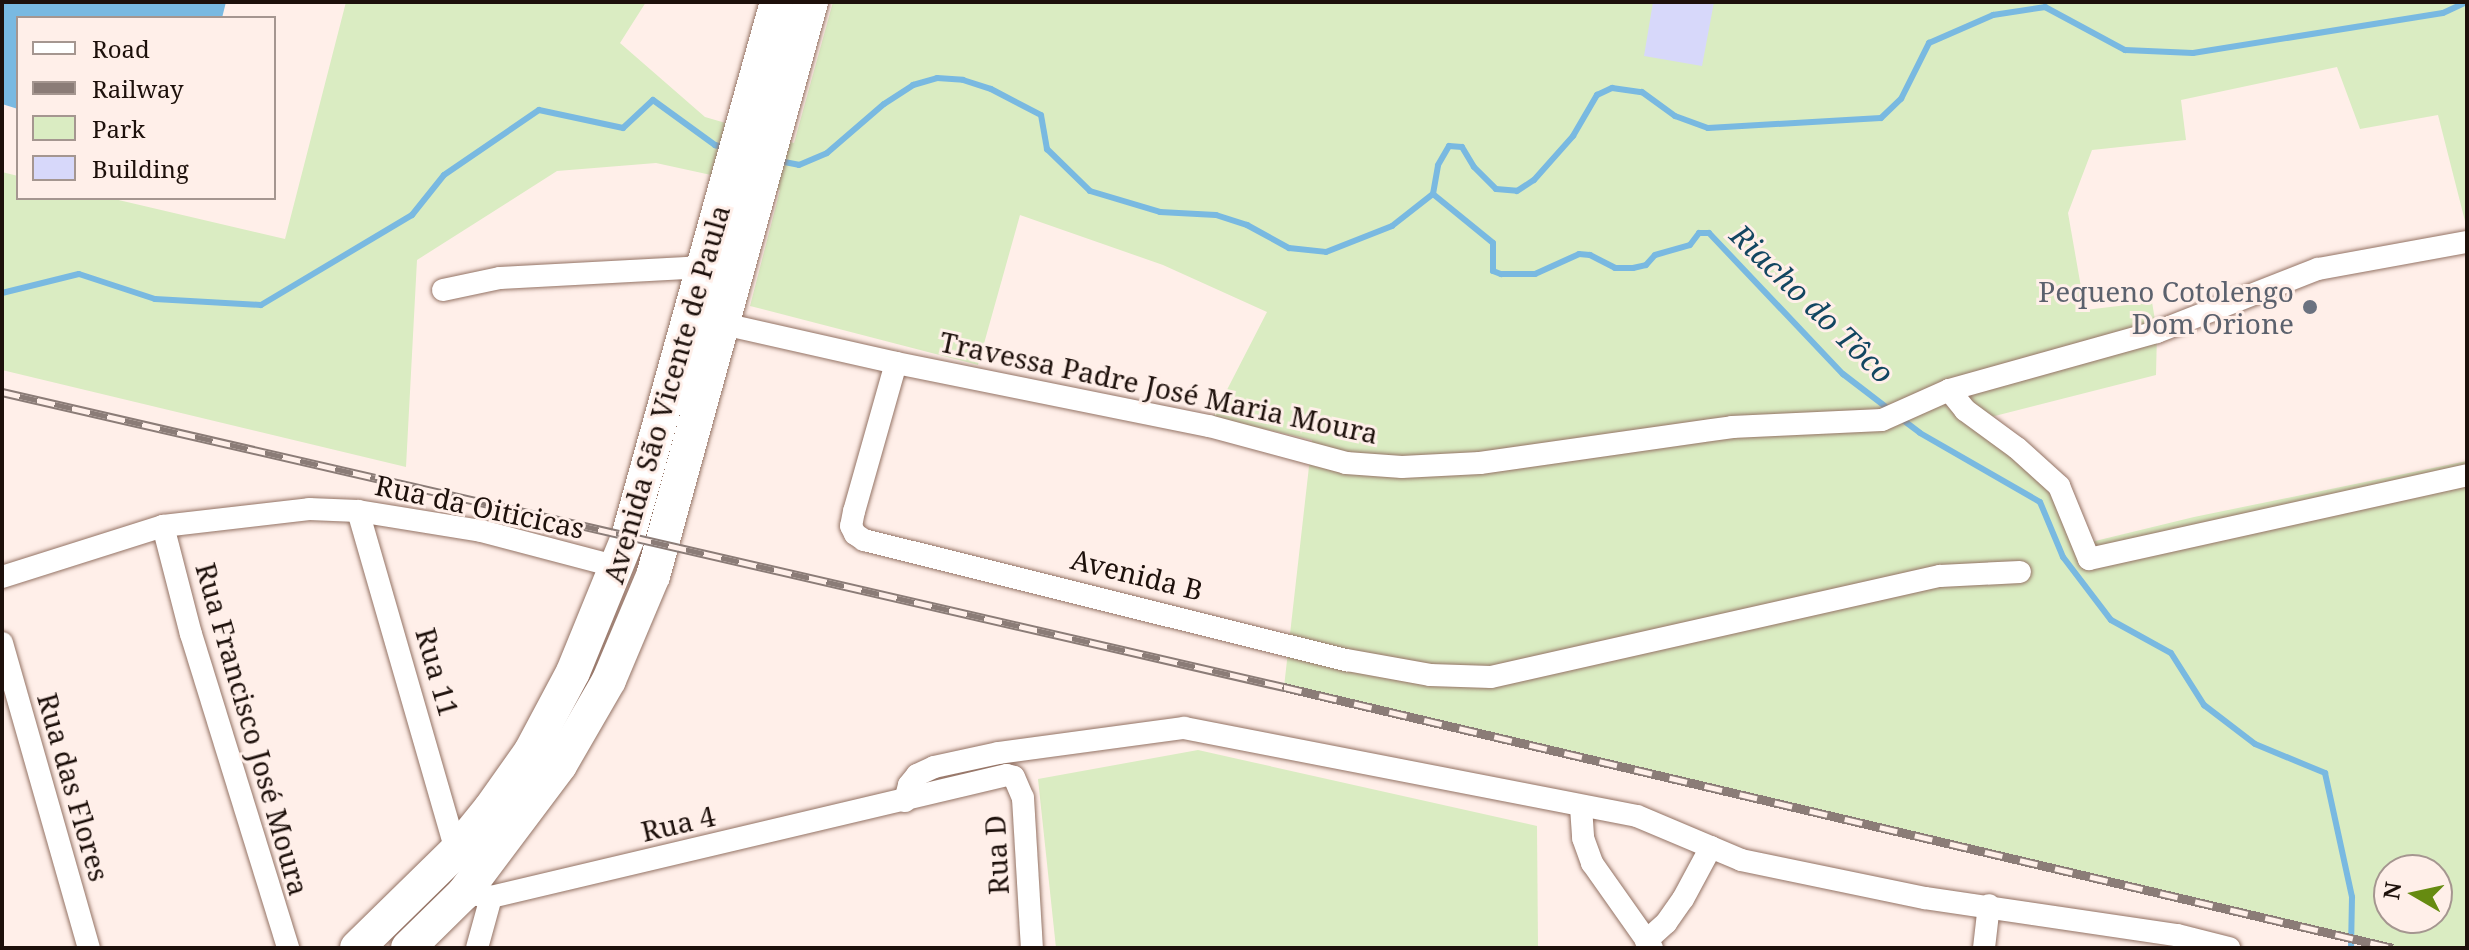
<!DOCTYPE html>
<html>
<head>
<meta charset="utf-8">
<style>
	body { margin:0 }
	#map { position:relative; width:2469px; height:950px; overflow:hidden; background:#ffefe9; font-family:"Noto Serif",serif }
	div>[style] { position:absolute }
	.green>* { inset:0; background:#daecc2 }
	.water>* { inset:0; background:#79b9e1 }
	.stream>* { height:6px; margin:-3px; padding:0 3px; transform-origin:3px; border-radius:3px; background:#79b9e1 }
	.building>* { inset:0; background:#d7d8fa }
	.roads { filter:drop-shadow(0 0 2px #947365) drop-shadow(0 0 2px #947365) }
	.minor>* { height:22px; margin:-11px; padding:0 11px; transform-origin:11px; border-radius:11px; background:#fff }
	.primary>* { height:34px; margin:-17px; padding:0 17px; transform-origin:17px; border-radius:17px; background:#fff }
	.rail>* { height:9px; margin-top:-4.5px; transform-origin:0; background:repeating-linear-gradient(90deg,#ffefe9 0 18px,#8b7c77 0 36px); box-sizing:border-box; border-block:2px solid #8b7c77 }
	.dots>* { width:22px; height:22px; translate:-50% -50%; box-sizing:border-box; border:4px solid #ffefe9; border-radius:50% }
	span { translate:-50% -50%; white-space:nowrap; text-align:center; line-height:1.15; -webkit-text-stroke:6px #ffefe9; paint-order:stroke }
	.worship-label { font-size:28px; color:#5b616d }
	.right { translate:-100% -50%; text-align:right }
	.street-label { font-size:28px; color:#1d100b }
	.water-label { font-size:30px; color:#124661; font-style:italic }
	.frame { position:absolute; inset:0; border:4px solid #1d100b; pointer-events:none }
	.legend { position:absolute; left:16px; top:16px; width:260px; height:184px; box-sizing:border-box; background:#ffefe9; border:2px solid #a59690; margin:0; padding:10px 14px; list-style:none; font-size:24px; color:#1d100b }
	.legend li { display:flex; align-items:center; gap:16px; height:40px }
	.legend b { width:40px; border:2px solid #a59690 }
	.north { position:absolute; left:2373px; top:854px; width:80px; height:80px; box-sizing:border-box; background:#ffefe9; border:2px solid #a59690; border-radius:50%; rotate:279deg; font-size:22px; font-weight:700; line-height:32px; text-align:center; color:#1d100b }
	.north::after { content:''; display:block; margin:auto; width:28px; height:36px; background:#668b11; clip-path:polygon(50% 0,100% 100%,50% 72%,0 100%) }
</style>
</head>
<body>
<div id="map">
	<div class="green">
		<i style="clip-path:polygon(evenodd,346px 2px,646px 2px,620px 43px,705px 117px,794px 143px,833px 2px,2467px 2px,2467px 229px,2438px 115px,2360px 129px,2337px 67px,2181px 100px,2186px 140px,2092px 150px,2068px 213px,2085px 310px,2152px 302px,2157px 332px,2156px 375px,1983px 419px,2064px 483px,2091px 542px,2194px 517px,2467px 461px,2467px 948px,2393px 948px,1284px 687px,1312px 440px,1213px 417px,1267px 312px,1163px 265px,1020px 215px,978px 365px,750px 306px,780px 190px,656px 163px,557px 171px,417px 260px,406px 467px,2px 370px,2px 172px,18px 176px,18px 198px,110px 198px,285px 239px,346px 2px,2389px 870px,2437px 870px,2437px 918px,2389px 918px,2389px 870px)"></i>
		<i style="clip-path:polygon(1198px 750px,1537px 826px,1538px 948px,1056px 948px,1038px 779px)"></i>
	</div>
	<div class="water">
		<i style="clip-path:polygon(2px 2px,226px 2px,222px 18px,18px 18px,18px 109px,2px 104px)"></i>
	</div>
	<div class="stream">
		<i style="left:779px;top:161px;width:20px;rotate:11deg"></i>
		<i style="left:799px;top:165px;width:30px;rotate:-23deg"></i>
		<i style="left:827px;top:153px;width:75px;rotate:-40.7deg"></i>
		<i style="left:884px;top:104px;width:35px;rotate:-33deg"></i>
		<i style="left:913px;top:85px;width:25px;rotate:-16deg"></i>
		<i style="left:937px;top:78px;width:26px;rotate:4deg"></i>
		<i style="left:963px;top:80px;width:29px;rotate:18deg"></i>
		<i style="left:991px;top:89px;width:56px;rotate:27.5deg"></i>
		<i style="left:1041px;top:115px;width:35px;rotate:80deg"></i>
		<i style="left:1047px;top:149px;width:60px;rotate:44.3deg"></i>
		<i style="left:1090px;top:191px;width:73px;rotate:16.7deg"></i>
		<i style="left:1160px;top:212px;width:56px;rotate:3.1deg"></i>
		<i style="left:1216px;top:215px;width:33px;rotate:18deg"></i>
		<i style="left:1247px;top:225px;width:48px;rotate:28.7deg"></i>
		<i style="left:1289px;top:248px;width:37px;rotate:6deg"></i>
		<i style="left:1326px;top:252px;width:71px;rotate:-21.5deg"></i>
		<i style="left:1392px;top:226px;width:52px;rotate:-38deg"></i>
		<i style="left:1433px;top:194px;width:29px;rotate:-80deg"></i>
		<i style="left:1438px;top:165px;width:22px;rotate:-60deg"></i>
		<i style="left:1449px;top:146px;width:13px;rotate:4deg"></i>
		<i style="left:1462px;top:147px;width:23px;rotate:59deg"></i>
		<i style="left:1474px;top:167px;width:31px;rotate:45deg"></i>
		<i style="left:1496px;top:189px;width:21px;rotate:5deg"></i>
		<i style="left:1517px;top:191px;width:20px;rotate:-33deg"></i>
		<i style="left:1534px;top:180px;width:59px;rotate:-48.4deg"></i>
		<i style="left:1573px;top:136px;width:48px;rotate:-59.7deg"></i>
		<i style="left:1597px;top:95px;width:17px;rotate:-25deg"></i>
		<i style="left:1612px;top:88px;width:30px;rotate:8deg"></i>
		<i style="left:1642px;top:92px;width:41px;rotate:36deg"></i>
		<i style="left:1675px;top:116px;width:35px;rotate:20deg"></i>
		<i style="left:1708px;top:128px;width:173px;rotate:-3.3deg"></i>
		<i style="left:1881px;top:118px;width:28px;rotate:-44deg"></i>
		<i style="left:1901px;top:99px;width:63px;rotate:-63.4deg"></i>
		<i style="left:1929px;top:43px;width:70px;rotate:-23.6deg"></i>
		<i style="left:1993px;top:15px;width:53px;rotate:-8.7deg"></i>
		<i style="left:2045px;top:7px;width:91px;rotate:28.3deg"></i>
		<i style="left:2125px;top:50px;width:68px;rotate:2.5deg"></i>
		<i style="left:2193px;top:53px;width:253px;rotate:-9.1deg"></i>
		<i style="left:2443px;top:13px;width:26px;rotate:-25deg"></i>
		<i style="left:1433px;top:194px;width:77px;rotate:39.2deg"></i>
		<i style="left:1493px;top:243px;width:28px;rotate:90deg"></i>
		<i style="left:1493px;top:271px;width:9px;rotate:21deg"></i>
		<i style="left:1501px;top:274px;width:34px"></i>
		<i style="left:1535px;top:274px;width:48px;rotate:-24.4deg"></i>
		<i style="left:1579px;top:254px;width:11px;rotate:5deg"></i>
		<i style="left:1590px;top:255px;width:28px;rotate:27deg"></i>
		<i style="left:1615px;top:268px;width:18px"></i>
		<i style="left:1633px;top:268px;width:13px;rotate:-13deg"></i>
		<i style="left:1646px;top:265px;width:13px;rotate:-48deg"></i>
		<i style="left:1655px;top:255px;width:36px;rotate:-16deg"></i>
		<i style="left:1690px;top:245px;width:15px;rotate:-53deg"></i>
		<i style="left:1699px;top:233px;width:10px"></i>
		<i style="left:1709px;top:233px;width:195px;rotate:46.5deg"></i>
		<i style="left:1843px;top:374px;width:59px;rotate:37.5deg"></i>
		<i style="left:2px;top:293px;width:79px;rotate:-13.9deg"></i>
		<i style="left:79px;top:274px;width:80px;rotate:18.2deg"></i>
		<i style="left:155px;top:299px;width:106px;rotate:3.2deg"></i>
		<i style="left:261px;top:305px;width:176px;rotate:-30.8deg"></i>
		<i style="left:412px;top:215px;width:51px;rotate:-51.3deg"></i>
		<i style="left:444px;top:175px;width:115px;rotate:-34.4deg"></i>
		<i style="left:539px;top:110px;width:86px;rotate:12.1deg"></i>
		<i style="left:623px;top:128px;width:41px;rotate:-43deg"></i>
		<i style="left:653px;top:100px;width:77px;rotate:36deg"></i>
		<i style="left:715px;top:145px;width:11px;rotate:15deg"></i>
		<i style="left:1899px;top:417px;width:26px;rotate:37deg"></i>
		<i style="left:1920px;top:433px;width:138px;rotate:29.9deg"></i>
		<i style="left:2040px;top:502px;width:60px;rotate:67.3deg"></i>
		<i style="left:2063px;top:557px;width:79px;rotate:52.7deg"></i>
		<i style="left:2111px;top:620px;width:68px;rotate:28.8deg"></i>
		<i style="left:2171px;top:653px;width:62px;rotate:57.6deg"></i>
		<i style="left:2204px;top:705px;width:64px;rotate:37.4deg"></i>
		<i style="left:2255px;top:744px;width:76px;rotate:22.5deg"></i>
		<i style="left:2325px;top:773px;width:127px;rotate:77.7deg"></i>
		<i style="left:2352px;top:897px;width:51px;rotate:91.1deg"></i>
	</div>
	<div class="building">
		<i style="clip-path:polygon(1653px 2px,1714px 2px,1702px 66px,1644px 56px)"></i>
	</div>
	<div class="roads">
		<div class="minor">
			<i style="left:443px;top:290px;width:58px;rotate:-11.9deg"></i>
			<i style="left:500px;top:278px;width:205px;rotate:-3.1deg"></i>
			<i style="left:723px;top:324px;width:177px;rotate:12.7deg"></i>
			<i style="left:896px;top:363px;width:319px;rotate:11.4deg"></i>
			<i style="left:1209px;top:426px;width:142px;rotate:15.1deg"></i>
			<i style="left:1346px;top:463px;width:56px;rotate:4.1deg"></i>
			<i style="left:1402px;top:467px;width:78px;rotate:-2.9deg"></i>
			<i style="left:1480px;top:463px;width:255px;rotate:-8.1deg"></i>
			<i style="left:1732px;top:427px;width:150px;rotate:-2.7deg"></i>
			<i style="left:1882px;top:420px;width:73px;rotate:-24.1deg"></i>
			<i style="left:1949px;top:390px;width:216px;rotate:-15.6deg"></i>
			<i style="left:2157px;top:332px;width:173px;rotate:-21.4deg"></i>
			<i style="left:2318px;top:269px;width:151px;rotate:-10.3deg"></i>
			<i style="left:896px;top:363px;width:154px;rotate:105.8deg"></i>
			<i style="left:854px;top:511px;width:15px;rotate:101deg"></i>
			<i style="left:851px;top:526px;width:9px;rotate:63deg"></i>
			<i style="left:855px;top:534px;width:11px;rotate:34deg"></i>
			<i style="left:864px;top:540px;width:498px;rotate:14deg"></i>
			<i style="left:1347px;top:660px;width:84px;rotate:10.2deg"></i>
			<i style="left:1430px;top:675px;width:61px;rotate:1.9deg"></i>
			<i style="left:1491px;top:677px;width:460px;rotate:-12.7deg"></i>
			<i style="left:1940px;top:576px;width:80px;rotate:-2.9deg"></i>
			<i style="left:1949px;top:390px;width:26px;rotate:51deg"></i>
			<i style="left:1965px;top:410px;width:64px;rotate:36.2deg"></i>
			<i style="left:2017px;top:448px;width:57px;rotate:42.1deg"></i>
			<i style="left:2059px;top:486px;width:79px;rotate:67.7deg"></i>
			<i style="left:2089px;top:559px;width:387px;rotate:-12.5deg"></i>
			<i style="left:358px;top:511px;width:354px;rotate:73.9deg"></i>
			<i style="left:163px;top:526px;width:112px;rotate:75.5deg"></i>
			<i style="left:191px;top:634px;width:329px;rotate:72.8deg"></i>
			<i style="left:2px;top:577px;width:169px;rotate:-17.6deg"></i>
			<i style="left:163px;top:526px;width:147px;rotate:-6.6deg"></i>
			<i style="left:309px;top:509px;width:49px;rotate:2.3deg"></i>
			<i style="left:358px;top:511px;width:125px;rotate:9.2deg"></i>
			<i style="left:481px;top:531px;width:142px;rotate:14.7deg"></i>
			<i style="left:2px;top:643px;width:317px;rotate:74.1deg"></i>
			<i style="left:905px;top:801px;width:16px;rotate:-76deg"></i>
			<i style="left:909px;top:785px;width:13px;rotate:-51deg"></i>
			<i style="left:917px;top:775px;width:19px;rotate:-25deg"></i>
			<i style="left:934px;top:767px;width:66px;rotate:-12.2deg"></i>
			<i style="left:999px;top:753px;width:187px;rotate:-7.7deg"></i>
			<i style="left:1184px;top:728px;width:461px;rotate:11deg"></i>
			<i style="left:1637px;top:816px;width:113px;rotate:22.9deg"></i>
			<i style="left:1741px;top:860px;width:188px;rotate:11.7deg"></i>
			<i style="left:1925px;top:898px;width:255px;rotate:8.4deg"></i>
			<i style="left:2177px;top:935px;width:54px;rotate:14deg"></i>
			<i style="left:1581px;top:807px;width:31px;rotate:86deg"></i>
			<i style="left:1583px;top:838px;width:27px;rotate:70deg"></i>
			<i style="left:1592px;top:863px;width:104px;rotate:54.8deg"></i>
			<i style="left:464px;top:893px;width:27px;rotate:8deg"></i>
			<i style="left:491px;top:897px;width:530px;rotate:-13.3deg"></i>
			<i style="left:1007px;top:775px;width:7px;rotate:16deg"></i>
			<i style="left:1014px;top:777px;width:23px;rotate:67deg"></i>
			<i style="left:1023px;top:798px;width:150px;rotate:86.6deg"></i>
			<i style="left:1646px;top:941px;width:27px;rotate:-42deg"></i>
			<i style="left:1666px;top:923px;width:29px;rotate:-55deg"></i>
			<i style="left:1683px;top:899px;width:59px;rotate:-61.7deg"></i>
			<i style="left:477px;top:948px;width:53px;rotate:-74.6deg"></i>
			<i style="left:1984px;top:948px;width:43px;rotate:-83.4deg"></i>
		</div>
		<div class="primary">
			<i style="left:357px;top:948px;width:139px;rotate:-44.4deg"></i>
			<i style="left:456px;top:851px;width:54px;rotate:-51deg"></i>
			<i style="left:490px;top:809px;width:71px;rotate:-54.7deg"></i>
			<i style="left:531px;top:751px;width:89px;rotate:-62deg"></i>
			<i style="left:573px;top:672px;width:146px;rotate:-67.8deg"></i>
			<i style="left:628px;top:537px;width:555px;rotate:-74.44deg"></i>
			<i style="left:408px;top:948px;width:78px;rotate:-44.5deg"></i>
			<i style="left:464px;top:893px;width:160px;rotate:-53.1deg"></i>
			<i style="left:560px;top:765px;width:98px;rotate:-60deg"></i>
			<i style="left:609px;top:680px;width:113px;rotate:-67.1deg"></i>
			<i style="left:653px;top:576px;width:595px;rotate:-74.61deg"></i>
		</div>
	</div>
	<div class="rail">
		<i style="left:2px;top:392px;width:1316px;rotate:12.96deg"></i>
		<i style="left:1284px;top:687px;width:1139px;rotate:13.24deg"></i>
	</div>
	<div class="dots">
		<i style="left:2310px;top:307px;background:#6b7280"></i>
	</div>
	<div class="worship-label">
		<span class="right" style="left:2294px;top:307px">Pequeno Cotolengo<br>Dom Orione</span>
	</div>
	<div class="street-label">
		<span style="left:1159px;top:387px;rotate:12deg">Travessa Padre José Maria Moura</span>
		<span style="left:666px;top:394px;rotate:-74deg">Avenida São Vicente de Paula</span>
		<span style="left:480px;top:506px;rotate:12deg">Rua da Oiticicas</span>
		<span style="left:1137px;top:574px;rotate:14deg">Avenida B</span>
		<span style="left:438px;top:672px;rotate:74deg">Rua 11</span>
		<span style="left:253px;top:729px;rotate:74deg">Rua Francisco José Moura</span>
		<span style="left:74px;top:787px;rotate:74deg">Rua das Flores</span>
		<span style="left:678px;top:823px;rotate:-13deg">Rua 4</span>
		<span style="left:996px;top:855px;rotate:-93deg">Rua D</span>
	</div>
	<div class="water-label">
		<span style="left:1812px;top:304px;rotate:44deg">Riacho do Tôco</span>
	</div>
	<div class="frame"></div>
	<ul class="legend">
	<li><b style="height:10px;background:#fff"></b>Road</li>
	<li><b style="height:10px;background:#8b7c77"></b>Railway</li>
	<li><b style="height:22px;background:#daecc2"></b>Park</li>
	<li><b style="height:22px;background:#d7d8fa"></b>Building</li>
	</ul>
	<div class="north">N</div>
</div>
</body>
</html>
